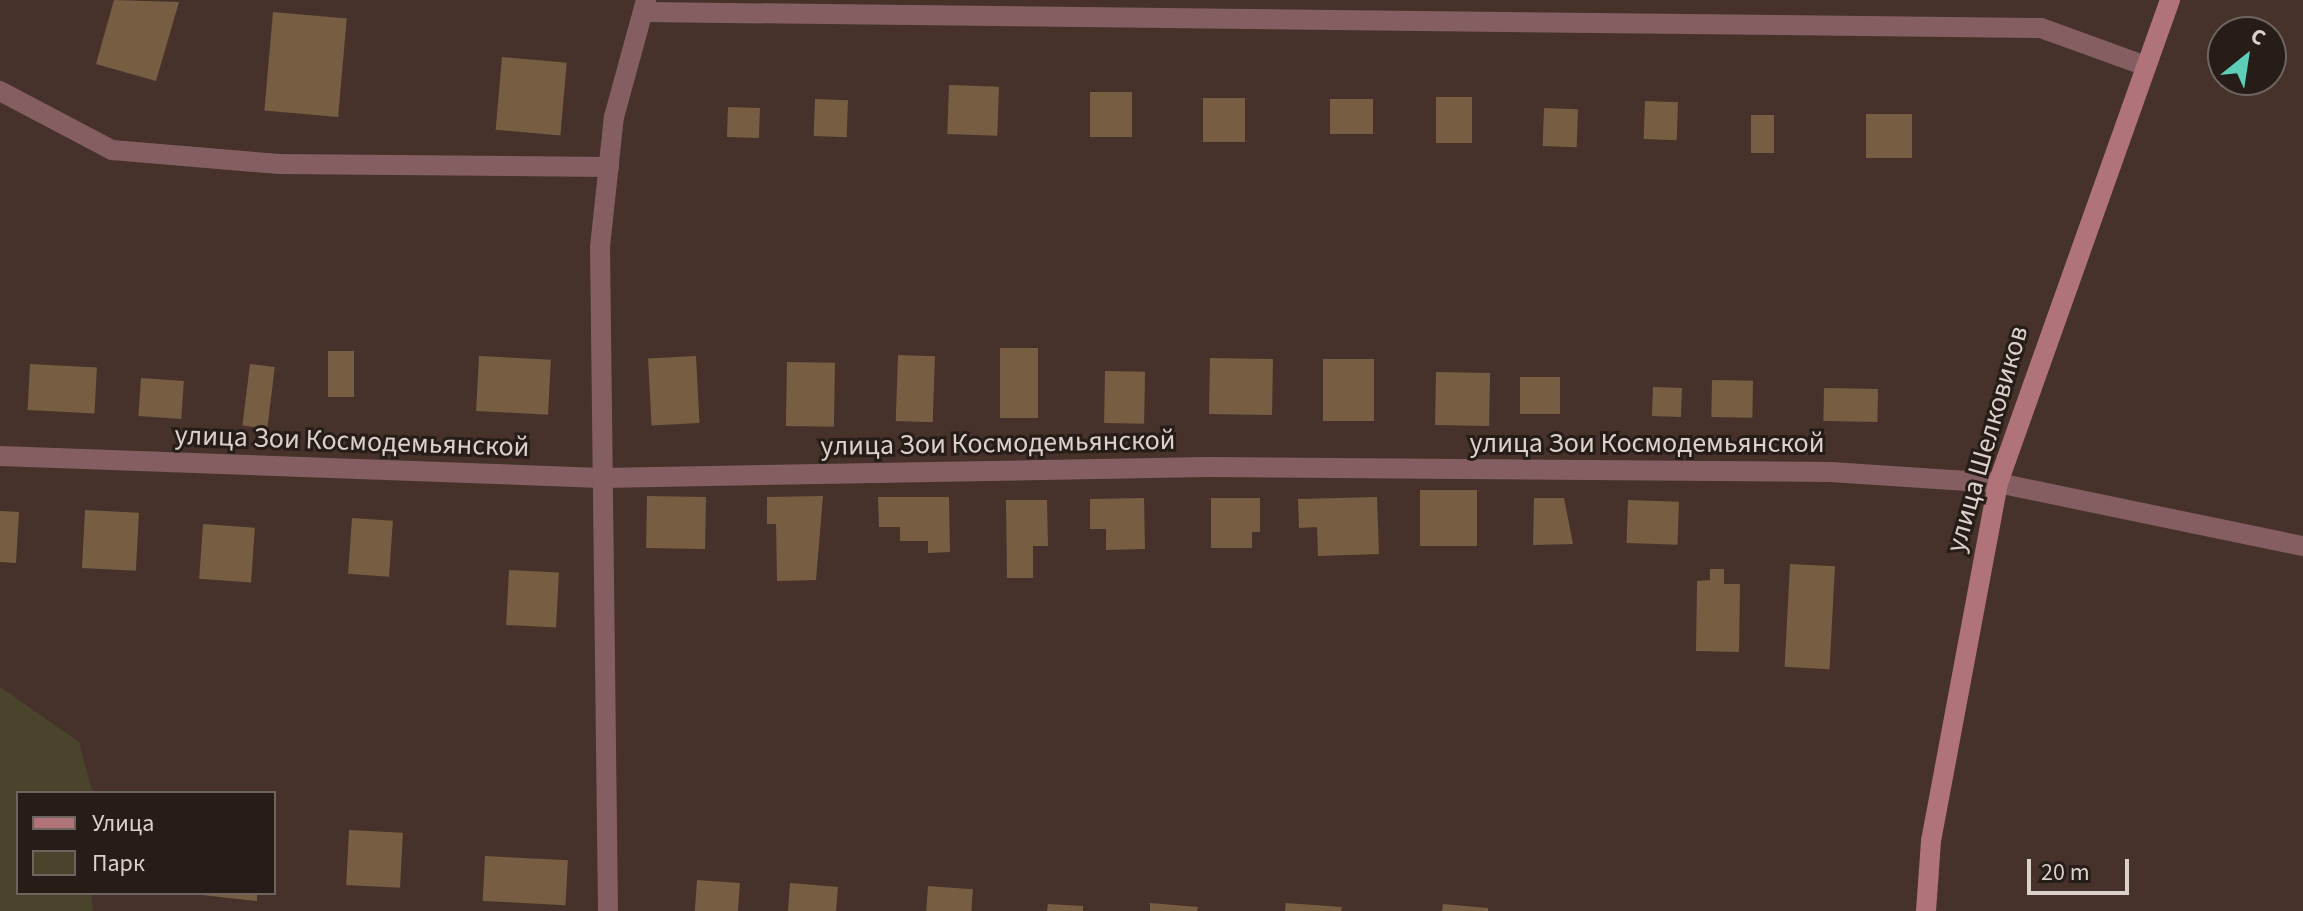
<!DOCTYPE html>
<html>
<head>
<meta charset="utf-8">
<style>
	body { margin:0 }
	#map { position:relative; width:2303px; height:911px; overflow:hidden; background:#46322b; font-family:"Source Sans 3",sans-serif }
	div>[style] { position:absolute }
	.green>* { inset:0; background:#4a442d }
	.building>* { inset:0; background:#775d41; transform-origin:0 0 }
	.lane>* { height:20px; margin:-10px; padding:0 10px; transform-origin:10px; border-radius:10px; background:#855e62 }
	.street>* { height:20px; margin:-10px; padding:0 10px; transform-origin:10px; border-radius:10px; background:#855e62 }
	.secondary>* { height:20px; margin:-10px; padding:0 10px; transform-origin:10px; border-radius:10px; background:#af7379 }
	span { translate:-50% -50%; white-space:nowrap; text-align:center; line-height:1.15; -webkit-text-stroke:6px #261d19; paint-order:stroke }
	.street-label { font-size:28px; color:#dcd0cb }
	.legend { position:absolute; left:16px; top:791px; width:260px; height:104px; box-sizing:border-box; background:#261d19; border:2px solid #6f6560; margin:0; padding:10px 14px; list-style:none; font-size:24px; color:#dcd0cb }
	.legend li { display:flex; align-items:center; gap:16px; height:40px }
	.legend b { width:40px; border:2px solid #6f6560 }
	.north { position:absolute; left:2207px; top:16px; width:80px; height:80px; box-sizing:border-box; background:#261d19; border:2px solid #6f6560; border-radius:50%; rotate:30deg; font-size:22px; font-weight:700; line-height:32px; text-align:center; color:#dcd0cb }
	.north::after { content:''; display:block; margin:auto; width:28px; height:36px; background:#5dceb8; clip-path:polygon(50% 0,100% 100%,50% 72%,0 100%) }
	.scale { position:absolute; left:2027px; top:859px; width:102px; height:36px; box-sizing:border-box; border:4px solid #dcd0cb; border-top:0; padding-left:10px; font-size:24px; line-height:28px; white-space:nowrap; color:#dcd0cb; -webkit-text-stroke:6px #261d19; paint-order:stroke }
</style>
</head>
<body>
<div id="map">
	<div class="green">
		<i style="clip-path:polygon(0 687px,79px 742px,92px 791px,18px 793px,18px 893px,91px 893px,93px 911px,0 911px)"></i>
	</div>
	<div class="building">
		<i style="clip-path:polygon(114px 0,179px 2px,156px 81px,96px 64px)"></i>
		<i style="left:273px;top:12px;width:74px;height:99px;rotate:5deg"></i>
		<i style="left:502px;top:57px;width:65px;height:73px;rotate:5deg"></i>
		<i style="left:949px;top:85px;width:50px;height:49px;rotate:2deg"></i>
		<i style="left:1090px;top:92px;width:42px;height:45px"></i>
		<i style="left:1436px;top:97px;width:36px;height:46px"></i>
		<i style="left:1203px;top:98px;width:42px;height:44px"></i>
		<i style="left:815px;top:99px;width:33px;height:37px;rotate:2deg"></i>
		<i style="left:1330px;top:99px;width:43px;height:35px"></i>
		<i style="left:1645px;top:101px;width:33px;height:38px;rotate:2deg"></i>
		<i style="left:728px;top:107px;width:32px;height:30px;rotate:2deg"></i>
		<i style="left:1544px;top:108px;width:34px;height:38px;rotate:2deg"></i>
		<i style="left:1866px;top:114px;width:46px;height:44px"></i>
		<i style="left:1751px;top:115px;width:23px;height:38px"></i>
		<i style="left:1000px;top:348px;width:38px;height:70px"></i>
		<i style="left:328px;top:351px;width:26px;height:46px"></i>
		<i style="left:898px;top:355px;width:37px;height:66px;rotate:2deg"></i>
		<i style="left:479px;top:356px;width:72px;height:55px;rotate:3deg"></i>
		<i style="left:696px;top:356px;width:67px;height:48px;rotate:87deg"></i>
		<i style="left:1210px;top:358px;width:63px;height:56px;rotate:1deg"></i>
		<i style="left:1323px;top:359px;width:51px;height:62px"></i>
		<i style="left:787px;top:362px;width:48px;height:64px;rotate:1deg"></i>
		<i style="left:30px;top:364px;width:67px;height:46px;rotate:3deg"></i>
		<i style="left:250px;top:364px;width:25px;height:62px;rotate:7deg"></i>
		<i style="left:1105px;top:371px;width:40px;height:52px;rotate:1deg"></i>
		<i style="left:1436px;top:372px;width:54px;height:53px;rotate:1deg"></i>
		<i style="left:1520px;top:377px;width:40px;height:37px"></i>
		<i style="left:141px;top:378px;width:43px;height:38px;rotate:4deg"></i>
		<i style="left:1712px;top:380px;width:41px;height:37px;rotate:1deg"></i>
		<i style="left:1653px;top:387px;width:29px;height:29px;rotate:2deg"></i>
		<i style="left:1824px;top:388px;width:54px;height:33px;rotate:1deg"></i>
		<i style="left:1420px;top:490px;width:57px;height:56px"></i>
		<i style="left:647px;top:496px;width:59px;height:52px;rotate:1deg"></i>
		<i style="clip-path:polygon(823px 496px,816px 580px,777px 581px,776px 524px,767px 524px,767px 497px)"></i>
		<i style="clip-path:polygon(878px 497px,949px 497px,950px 552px,928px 553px,928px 541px,900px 541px,900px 527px,879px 527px)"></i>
		<i style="clip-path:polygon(1377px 497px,1379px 554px,1318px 556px,1317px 527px,1299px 528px,1298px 499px)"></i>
		<i style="clip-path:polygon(1144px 498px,1145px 549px,1106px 550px,1106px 529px,1090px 529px,1090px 499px)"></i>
		<i style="clip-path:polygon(1211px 498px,1260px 498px,1260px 532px,1252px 532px,1252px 548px,1211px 548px)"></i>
		<i style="clip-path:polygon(1534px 498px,1564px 498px,1573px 544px,1533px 545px)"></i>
		<i style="clip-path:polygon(1006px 500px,1047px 500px,1048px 546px,1033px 546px,1033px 578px,1007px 578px)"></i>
		<i style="left:1628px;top:500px;width:51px;height:43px;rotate:2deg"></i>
		<i style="left:85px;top:510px;width:54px;height:58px;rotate:3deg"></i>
		<i style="clip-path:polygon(0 511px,19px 512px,16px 563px,0 562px)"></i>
		<i style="left:352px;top:518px;width:41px;height:56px;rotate:4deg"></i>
		<i style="left:203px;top:524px;width:52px;height:55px;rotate:4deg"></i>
		<i style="left:1790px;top:564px;width:45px;height:103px;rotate:3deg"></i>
		<i style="clip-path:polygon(1710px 569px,1724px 569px,1724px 584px,1740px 584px,1739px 652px,1696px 651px,1697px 581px,1710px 580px)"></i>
		<i style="left:509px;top:570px;width:50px;height:55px;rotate:3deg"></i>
		<i style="left:349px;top:830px;width:54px;height:55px;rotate:3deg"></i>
		<i style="left:485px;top:856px;width:83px;height:45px;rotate:3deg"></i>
		<i style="left:697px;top:880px;width:43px;height:31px;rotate:4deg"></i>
		<i style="clip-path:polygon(790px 883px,838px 887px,836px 911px,788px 911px)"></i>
		<i style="left:928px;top:886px;width:45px;height:25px;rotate:4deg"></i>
		<i style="clip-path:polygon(184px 893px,257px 893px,257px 901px)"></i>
		<i style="clip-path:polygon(1150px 903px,1198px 907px,1197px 911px,1150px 911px)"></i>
		<i style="clip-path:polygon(1286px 903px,1342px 907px,1341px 911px,1285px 911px)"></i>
		<i style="clip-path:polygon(1048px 904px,1083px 906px,1083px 911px,1047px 911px)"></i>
		<i style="clip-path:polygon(1443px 904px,1488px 908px,1488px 911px,1442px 911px)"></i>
	</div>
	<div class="lane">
		<i style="left:1998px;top:483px;width:311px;rotate:11.7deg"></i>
	</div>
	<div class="street">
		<i style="left:644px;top:12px;width:1397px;rotate:0.66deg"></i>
		<i style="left:2041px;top:28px;width:109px;rotate:19.9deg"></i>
		<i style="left:0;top:91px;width:127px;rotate:27.8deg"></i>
		<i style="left:112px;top:150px;width:168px;rotate:4.8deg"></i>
		<i style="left:279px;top:164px;width:330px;rotate:0.5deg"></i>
		<i style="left:0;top:456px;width:602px;rotate:2.09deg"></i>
		<i style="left:602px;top:478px;width:605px;rotate:-1.04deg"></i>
		<i style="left:1207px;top:467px;width:624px;rotate:0.46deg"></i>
		<i style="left:1831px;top:472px;width:167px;rotate:3.8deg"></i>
		<i style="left:608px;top:911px;width:664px;rotate:-90.69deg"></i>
		<i style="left:600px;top:247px;width:131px;rotate:-83.9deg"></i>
		<i style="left:614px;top:117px;width:121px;rotate:-74.7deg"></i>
	</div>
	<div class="secondary">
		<i style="left:1926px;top:911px;width:70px;rotate:-85.9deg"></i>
		<i style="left:1931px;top:841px;width:364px;rotate:-79.4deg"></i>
		<i style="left:1998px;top:483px;width:513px;rotate:-70.4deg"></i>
	</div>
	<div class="street-label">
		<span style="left:1987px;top:439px;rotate:-74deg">улица Шелковиков</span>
		<span style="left:352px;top:441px;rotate:2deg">улица Зои Космодемьянской</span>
		<span style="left:998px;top:443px;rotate:-1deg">улица Зои Космодемьянской</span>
		<span style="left:1647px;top:443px">улица Зои Космодемьянской</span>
	</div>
	<ul class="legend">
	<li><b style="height:10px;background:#af7379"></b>Улица</li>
	<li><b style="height:22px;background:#4a442d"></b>Парк</li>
	</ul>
	<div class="north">С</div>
	<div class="scale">20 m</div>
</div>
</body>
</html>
